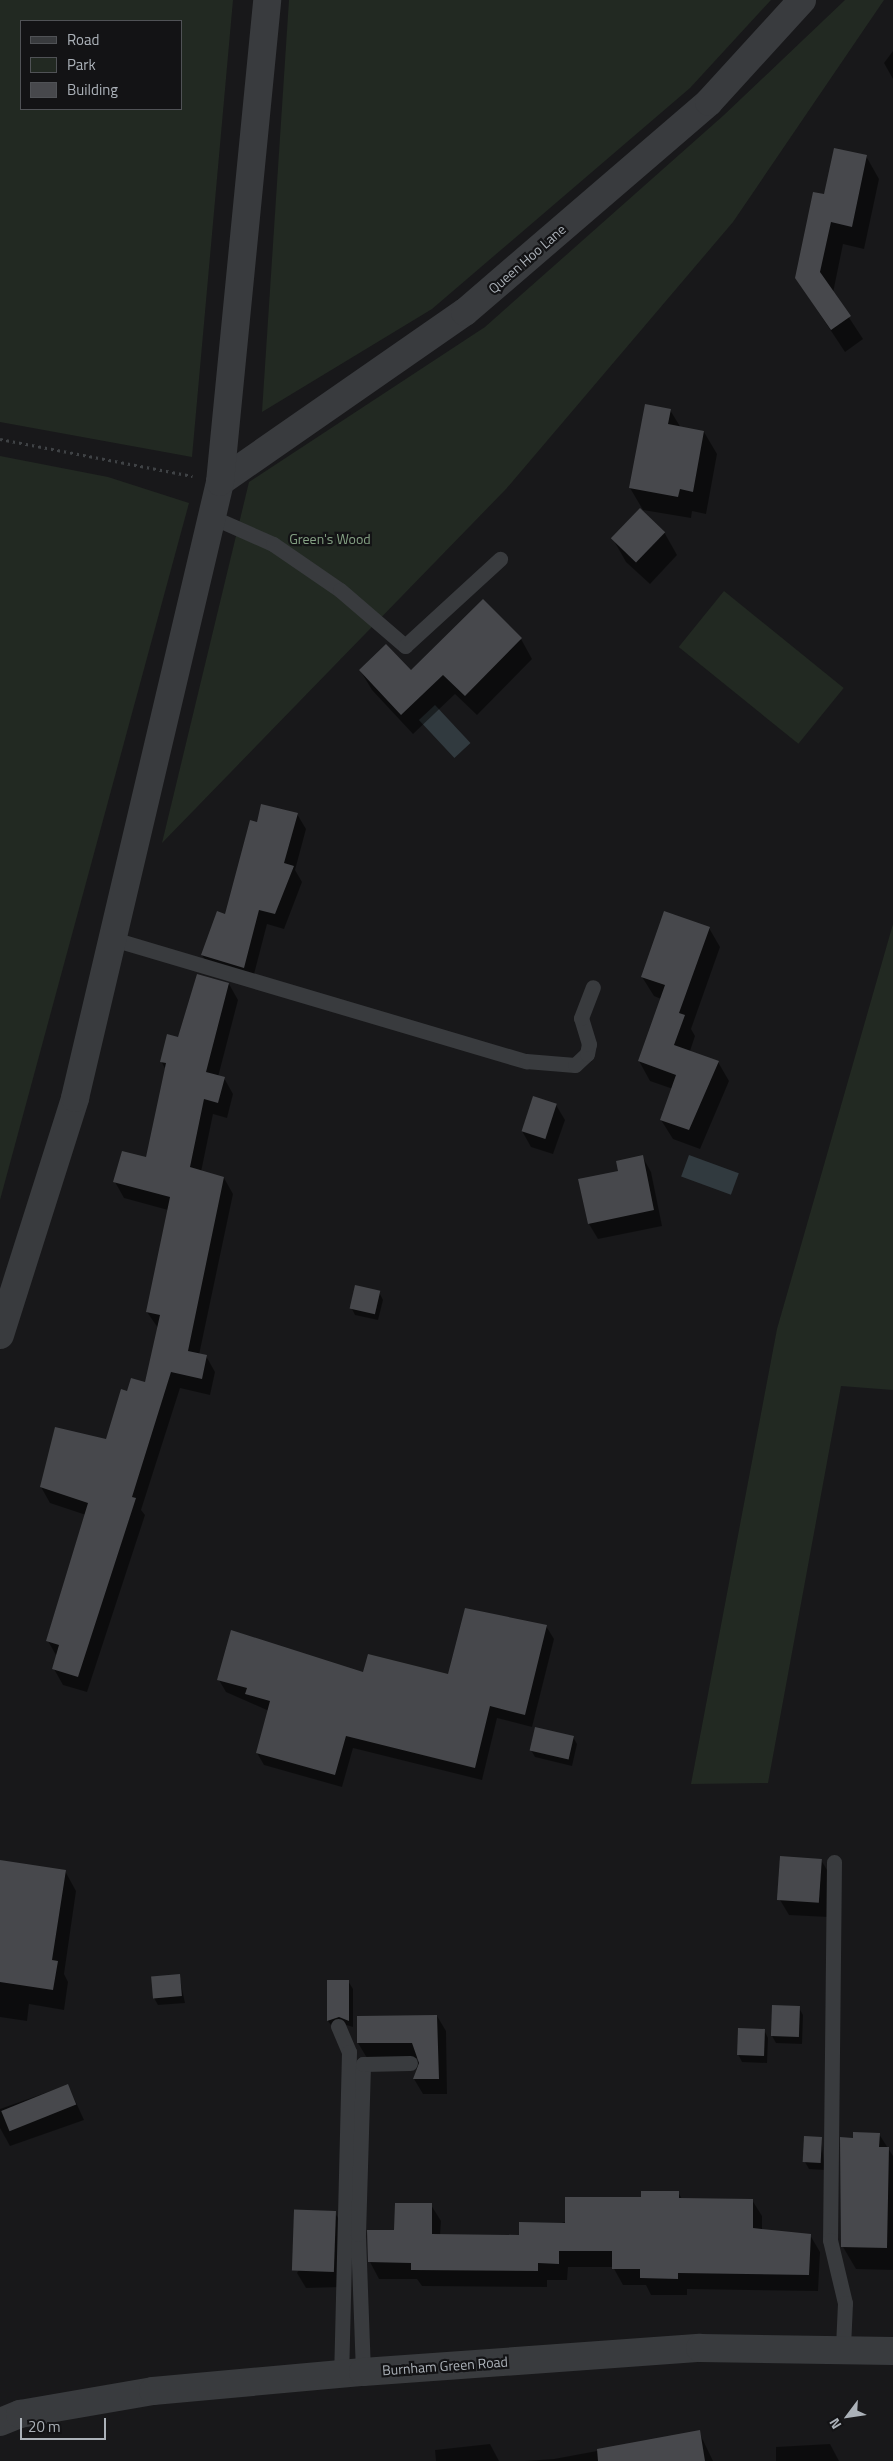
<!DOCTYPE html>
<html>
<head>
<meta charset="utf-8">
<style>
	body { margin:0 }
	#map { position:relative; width:893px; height:2461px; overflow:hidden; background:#18181a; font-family:"Titillium Web",sans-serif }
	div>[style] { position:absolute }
	.green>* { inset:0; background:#222922; transform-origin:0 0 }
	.water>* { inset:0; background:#313a3f; transform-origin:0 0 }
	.shadow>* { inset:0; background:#0007 }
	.building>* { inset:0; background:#47484c; transform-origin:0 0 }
	.path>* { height:3px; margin-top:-1.5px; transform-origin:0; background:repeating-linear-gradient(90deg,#3f4245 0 2.5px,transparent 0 6.5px) }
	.service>* { height:15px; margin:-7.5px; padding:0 7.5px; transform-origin:7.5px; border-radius:7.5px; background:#393b3e }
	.minor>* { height:28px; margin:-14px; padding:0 14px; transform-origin:14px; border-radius:14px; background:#393b3e }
	.tertiary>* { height:28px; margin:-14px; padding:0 14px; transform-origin:14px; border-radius:14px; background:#393b3e }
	span { translate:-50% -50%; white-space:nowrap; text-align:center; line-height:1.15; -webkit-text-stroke:4.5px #131315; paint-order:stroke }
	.street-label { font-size:14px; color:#abb1b8 }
	.park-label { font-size:14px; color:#85a184 }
	.legend { position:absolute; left:20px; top:20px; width:162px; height:90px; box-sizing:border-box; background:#131315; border:1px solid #505256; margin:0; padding:6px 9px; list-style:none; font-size:15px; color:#abb1b8 }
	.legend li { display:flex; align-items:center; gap:10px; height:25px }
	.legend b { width:25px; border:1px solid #505256 }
	.north { position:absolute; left:823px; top:2391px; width:50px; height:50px; -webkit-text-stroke:4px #131315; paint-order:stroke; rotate:239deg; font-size:14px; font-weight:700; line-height:20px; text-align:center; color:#abb1b8 }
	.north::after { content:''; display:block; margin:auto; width:18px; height:22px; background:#abb1b8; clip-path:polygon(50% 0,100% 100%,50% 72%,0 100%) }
	.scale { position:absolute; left:20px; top:2418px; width:86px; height:22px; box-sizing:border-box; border:2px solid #abb1b8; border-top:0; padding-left:6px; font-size:15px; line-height:18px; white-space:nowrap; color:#abb1b8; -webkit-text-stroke:4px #131315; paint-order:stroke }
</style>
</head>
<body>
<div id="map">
	<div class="green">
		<i style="clip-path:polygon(evenodd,0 0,233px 0,192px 457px,0 422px,0 0,21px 21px,181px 21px,181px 109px,21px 109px,21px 21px)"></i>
		<i style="clip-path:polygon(289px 0,771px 0,690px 88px,432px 309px,262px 412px)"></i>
		<i style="clip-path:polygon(845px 0,884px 0,733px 222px,506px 489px,162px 843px,249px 482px,485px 327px,724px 115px)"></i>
		<i style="clip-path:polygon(0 456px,108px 477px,189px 503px,0 1200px)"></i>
		<i style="left:724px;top:591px;width:154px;height:72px;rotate:39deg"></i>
		<i style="clip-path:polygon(893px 924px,893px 1390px,841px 1386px,768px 1783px,691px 1784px,777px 1329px)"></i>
	</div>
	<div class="water">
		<i style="left:435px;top:705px;width:52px;height:22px;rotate:47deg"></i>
		<i style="left:689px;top:1155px;width:53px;height:23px;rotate:20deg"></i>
	</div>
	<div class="shadow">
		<i style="clip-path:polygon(893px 51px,893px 79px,884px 63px)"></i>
		<i style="clip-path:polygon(866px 156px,879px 179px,864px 249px,843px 244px,833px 293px,863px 339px,845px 352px,796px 278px,825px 196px)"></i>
		<i style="clip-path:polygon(670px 410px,681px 428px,704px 432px,717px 454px,706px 514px,692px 511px,691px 518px,643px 510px,630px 488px)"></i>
		<i style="clip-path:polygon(664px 532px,677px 555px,650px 584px,626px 562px,613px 539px)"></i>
		<i style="clip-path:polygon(521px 639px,532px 659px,477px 715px,455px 694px,413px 734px,372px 690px,360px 670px,411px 672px)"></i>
		<i style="clip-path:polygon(297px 814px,306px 829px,295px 870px,302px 882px,284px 929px,267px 924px,252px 982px,211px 970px,202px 955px,226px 915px,258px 824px)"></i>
		<i style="clip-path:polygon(709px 928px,720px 947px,691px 1029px,695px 1036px,690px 1051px,718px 1062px,729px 1081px,700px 1149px,673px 1139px,661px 1120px,673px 1089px,650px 1081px,639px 1061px,661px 999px,654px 996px,642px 977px)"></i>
		<i style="clip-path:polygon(229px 984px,238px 1000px,218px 1077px,224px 1078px,233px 1094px,227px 1118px,213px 1114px,201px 1172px,224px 1178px,233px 1194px,199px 1355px,206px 1356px,215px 1372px,210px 1395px,180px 1388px,141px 1510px,145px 1515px,87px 1692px,63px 1685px,54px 1669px,57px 1657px,48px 1641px,86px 1515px,50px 1503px,41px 1487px,107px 1441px,128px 1392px,145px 1384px,158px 1328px,147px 1312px,168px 1210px,124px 1198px,115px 1182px,147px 1159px,166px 1070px,161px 1061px)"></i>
		<i style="clip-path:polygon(556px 1105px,565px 1120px,553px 1154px,531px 1147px,522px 1131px)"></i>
		<i style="clip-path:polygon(642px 1156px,651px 1172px,662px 1226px,598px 1239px,589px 1224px,620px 1172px)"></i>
		<i style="clip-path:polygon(379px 1292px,383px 1300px,378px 1320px,355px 1315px,351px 1307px)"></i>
		<i style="clip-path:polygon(546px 1626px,554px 1639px,532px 1727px,497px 1718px,482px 1780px,353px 1748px,342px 1787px,264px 1765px,257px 1753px,269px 1711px,226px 1692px,219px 1680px,449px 1675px)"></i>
		<i style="clip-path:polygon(573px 1737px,577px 1744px,572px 1766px,535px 1757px,531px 1750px)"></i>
		<i style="clip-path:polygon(821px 1860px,830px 1875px,828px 1917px,789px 1915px,780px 1900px)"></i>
		<i style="clip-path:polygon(0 1861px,65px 1871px,76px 1891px,64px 1974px,68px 1982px,64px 2010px,29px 2004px,27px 2021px,0 2017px)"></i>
		<i style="clip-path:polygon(179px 1975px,185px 2003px,158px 2005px,154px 1998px)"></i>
		<i style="clip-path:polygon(328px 1981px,348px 1981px,353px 1989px,353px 2027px,343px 2024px,333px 2028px,328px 2021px)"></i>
		<i style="clip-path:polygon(799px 2008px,803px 2015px,802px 2044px,776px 2043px,772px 2036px)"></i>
		<i style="clip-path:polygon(437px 2016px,446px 2031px,447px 2094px,423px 2094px,414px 2079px,419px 2058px,367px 2058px,358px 2043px)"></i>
		<i style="clip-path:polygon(764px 2030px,768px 2038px,767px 2063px,742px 2062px,738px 2054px)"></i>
		<i style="clip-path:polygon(68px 2085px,84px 2120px,10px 2146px,0 2128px,0 2109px)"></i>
		<i style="clip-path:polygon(879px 2134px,893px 2156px,893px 2270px,856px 2269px,843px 2247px,854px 2139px)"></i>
		<i style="clip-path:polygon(821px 2138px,825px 2170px,809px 2169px,805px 2162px)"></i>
		<i style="clip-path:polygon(678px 2192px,682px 2199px,752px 2200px,762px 2216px,762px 2230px,810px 2235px,820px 2252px,818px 2291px,687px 2289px,687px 2295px,651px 2295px,646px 2285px,623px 2285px,613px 2267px,568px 2267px,567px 2280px,547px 2280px,547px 2287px,422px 2286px,417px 2279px,379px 2279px,370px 2262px,396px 2232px,431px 2205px,441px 2221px,440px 2235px,520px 2236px,642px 2198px)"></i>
		<i style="clip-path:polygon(335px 2213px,344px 2228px,342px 2287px,306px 2288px,297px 2273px)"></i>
		<i style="clip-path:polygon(699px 2432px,713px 2461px,525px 2461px,554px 2459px)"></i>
		<i style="clip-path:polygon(490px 2444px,499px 2461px,436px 2461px,435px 2450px)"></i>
		<i style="clip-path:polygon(830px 2444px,839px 2461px,776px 2461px,776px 2447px)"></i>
	</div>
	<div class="building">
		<i style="clip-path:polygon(834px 148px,867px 155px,852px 227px,831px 222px,820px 272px,851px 316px,831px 330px,795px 278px,813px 192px,824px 194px)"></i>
		<i style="clip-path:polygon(645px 404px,671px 409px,668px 424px,704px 431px,693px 492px,680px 489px,678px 497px,629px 488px)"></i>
		<i style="left:640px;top:508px;width:35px;height:42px;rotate:44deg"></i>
		<i style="clip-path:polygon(483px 599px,522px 638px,465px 696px,443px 675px,401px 715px,359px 670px,386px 644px,411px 670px)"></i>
		<i style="clip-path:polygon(261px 804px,298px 813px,284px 863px,294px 866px,275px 914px,259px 910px,244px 968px,201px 955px,217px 911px,225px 914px,250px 820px,257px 822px)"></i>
		<i style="clip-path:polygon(664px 911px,710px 927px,679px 1013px,685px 1015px,674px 1045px,719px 1061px,689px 1130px,660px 1120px,676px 1075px,638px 1061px,665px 985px,641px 977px)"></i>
		<i style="clip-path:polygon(197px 974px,229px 983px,206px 1072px,225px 1077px,218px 1103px,204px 1099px,190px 1167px,224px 1177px,188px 1351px,207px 1355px,202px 1379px,171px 1372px,132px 1497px,136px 1498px,78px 1677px,52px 1669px,59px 1645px,46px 1641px,88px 1503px,40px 1487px,55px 1427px,106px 1439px,121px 1389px,127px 1391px,131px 1378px,145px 1382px,160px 1315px,146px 1312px,170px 1197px,113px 1182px,122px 1151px,146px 1157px,166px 1063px,160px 1062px,167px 1034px,178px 1037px)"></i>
		<i style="left:533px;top:1096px;width:25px;height:37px;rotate:18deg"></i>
		<i style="clip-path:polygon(643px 1155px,654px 1210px,588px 1224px,578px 1179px,618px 1171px,616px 1161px)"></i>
		<i style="left:355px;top:1285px;width:26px;height:24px;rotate:13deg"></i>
		<i style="clip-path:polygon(465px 1608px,547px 1625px,525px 1715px,490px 1706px,475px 1768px,346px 1736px,335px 1775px,256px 1753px,270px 1701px,245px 1694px,247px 1688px,217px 1680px,231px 1630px,363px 1672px,368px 1654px,448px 1674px)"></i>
		<i style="left:535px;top:1727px;width:40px;height:24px;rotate:13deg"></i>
		<i style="left:780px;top:1856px;width:42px;height:44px;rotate:4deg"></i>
		<i style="clip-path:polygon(0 1860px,66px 1870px,52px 1960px,58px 1961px,53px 1990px,0 1982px)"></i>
		<i style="left:180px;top:1974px;width:22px;height:29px;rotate:85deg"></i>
		<i style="clip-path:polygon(327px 1980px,349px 1980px,349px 2021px,339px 2017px,327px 2021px)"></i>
		<i style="left:772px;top:2005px;width:28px;height:31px;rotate:2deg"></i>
		<i style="clip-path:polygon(437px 2015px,439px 2079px,413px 2079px,419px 2063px,412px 2043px,357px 2043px,357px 2016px)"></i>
		<i style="left:738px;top:2028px;width:27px;height:27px;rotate:2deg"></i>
		<i style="left:68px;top:2084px;width:22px;height:72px;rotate:68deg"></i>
		<i style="clip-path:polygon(853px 2132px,880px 2133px,879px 2147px,889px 2147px,887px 2248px,841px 2247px,840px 2137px,853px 2138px)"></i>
		<i style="left:804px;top:2136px;width:18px;height:26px;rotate:3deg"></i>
		<i style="clip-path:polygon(641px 2191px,679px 2191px,679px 2198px,753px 2199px,753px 2228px,811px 2234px,809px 2275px,678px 2273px,678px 2279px,640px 2278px,640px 2269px,612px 2269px,612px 2251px,559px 2251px,559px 2264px,538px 2263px,538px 2271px,411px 2270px,411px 2263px,368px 2262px,367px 2230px,394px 2230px,395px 2203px,432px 2203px,432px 2234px,519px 2235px,519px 2222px,565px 2223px,565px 2197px,641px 2197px)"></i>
		<i style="left:336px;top:2211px;width:61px;height:42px;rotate:92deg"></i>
		<i style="clip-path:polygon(700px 2430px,705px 2461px,598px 2461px,597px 2449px)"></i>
	</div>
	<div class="path">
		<i style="left:0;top:439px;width:196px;rotate:10.9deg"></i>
	</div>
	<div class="service">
		<i style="left:212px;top:517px;width:67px;rotate:23.9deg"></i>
		<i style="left:273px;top:544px;width:81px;rotate:34.5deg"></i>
		<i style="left:340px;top:590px;width:86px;rotate:40.7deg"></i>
		<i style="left:405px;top:646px;width:129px;rotate:-42.5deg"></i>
		<i style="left:113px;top:939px;width:431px;rotate:16.5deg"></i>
		<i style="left:526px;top:1061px;width:49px;rotate:4.7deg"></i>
		<i style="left:575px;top:1065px;width:16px;rotate:-43deg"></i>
		<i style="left:587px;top:1054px;width:10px;rotate:-79deg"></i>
		<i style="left:589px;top:1044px;width:27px;rotate:-107deg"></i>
		<i style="left:581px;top:1018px;width:33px;rotate:-69deg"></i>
		<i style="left:834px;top:1862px;width:378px;rotate:90.6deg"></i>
		<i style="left:830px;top:2240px;width:65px;rotate:76.6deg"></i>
		<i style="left:845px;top:2303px;width:44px;rotate:92.6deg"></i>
		<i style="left:338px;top:2026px;width:28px;rotate:67deg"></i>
		<i style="left:349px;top:2052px;width:322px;rotate:91.4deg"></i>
		<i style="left:363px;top:2372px;width:138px;rotate:-92.1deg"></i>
		<i style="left:358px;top:2234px;width:170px;rotate:-88.3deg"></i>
		<i style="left:363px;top:2064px;width:47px;rotate:-1.2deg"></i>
	</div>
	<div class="minor">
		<i style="left:220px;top:482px;width:298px;rotate:-34.8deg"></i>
		<i style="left:465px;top:312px;width:322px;rotate:-40.7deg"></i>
		<i style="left:709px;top:102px;width:138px;rotate:-47.6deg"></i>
	</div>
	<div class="tertiary">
		<i style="left:0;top:1335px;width:249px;rotate:-72.4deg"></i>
		<i style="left:75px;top:1098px;width:633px;rotate:-76.75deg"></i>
		<i style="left:220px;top:482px;width:484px;rotate:-84.4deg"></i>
		<i style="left:0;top:2422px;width:22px;rotate:-22deg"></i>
		<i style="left:20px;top:2414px;width:135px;rotate:-9.8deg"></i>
		<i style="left:153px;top:2391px;width:211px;rotate:-5.2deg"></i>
		<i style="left:363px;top:2372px;width:338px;rotate:-4.1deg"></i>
		<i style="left:700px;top:2348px;width:193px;rotate:0.9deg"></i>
	</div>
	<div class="street-label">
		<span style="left:527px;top:259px;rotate:-41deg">Queen Hoo Lane</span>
		<span style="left:445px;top:2366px;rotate:-4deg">Burnham Green Road</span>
	</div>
	<div class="park-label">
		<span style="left:330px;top:539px">Green's Wood</span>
	</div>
	<ul class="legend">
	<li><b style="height:6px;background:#393b3e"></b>Road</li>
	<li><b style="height:14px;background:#222922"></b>Park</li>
	<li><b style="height:14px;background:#47484c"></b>Building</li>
	</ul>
	<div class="north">N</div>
	<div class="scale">20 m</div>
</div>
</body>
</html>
